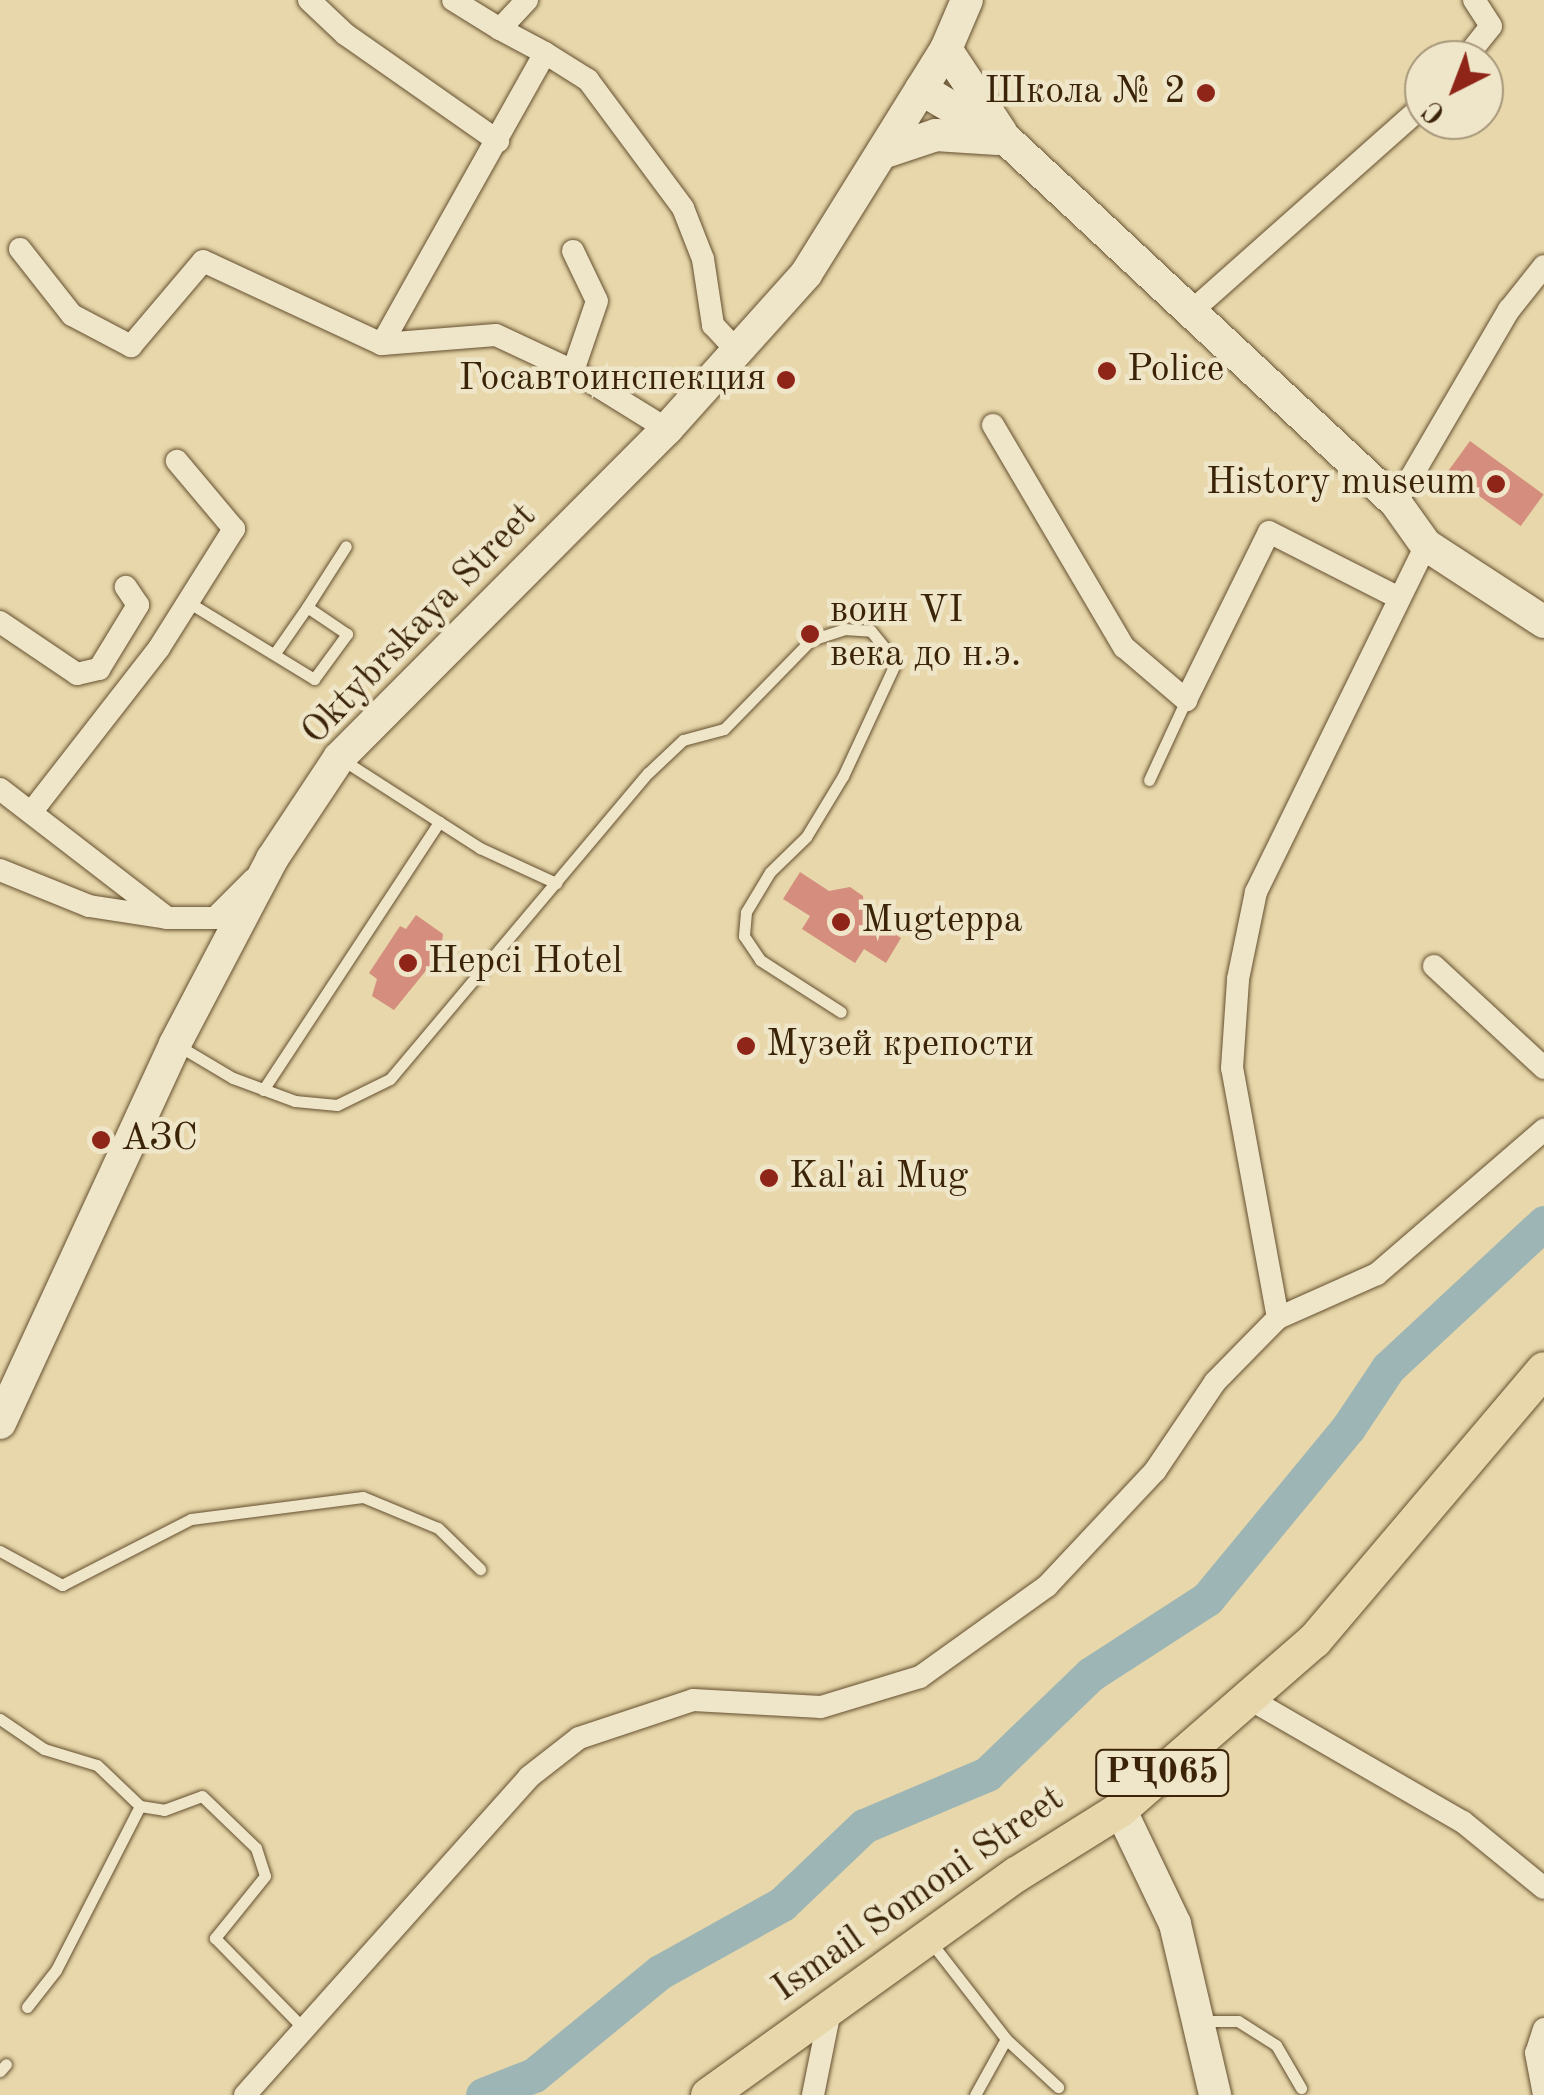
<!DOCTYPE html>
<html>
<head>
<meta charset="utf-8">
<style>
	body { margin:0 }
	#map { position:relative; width:1544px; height:2095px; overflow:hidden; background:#e7d7aa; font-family:"Old Standard TT",serif }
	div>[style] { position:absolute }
	.river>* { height:35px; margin:-17.5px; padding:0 17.5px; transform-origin:17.5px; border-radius:17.5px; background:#9db6b5 }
	.building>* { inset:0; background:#d58d7e; transform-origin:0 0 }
	.roads { filter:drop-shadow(0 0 2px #655030) drop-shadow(0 0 2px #655030) }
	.lane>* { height:11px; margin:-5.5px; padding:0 5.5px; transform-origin:5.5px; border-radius:5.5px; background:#efe5c8 }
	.street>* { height:22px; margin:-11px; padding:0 11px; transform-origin:11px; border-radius:11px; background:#efe5c8 }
	.secondary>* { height:32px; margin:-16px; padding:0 16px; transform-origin:16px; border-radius:16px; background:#efe5c8 }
	.primary>* { height:35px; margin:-17.5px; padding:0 17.5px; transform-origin:17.5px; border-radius:17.5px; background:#e7d7aa }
	.dots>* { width:28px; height:28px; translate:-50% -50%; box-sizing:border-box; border:5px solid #efe5c8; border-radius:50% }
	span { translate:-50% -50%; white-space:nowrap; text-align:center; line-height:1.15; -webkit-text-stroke:9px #efe5c8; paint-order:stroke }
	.shield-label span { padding:2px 8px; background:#efe5c8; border:2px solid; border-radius:8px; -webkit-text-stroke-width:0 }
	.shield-label { font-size:35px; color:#3a2307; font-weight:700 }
	.poi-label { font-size:38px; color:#3a2307 }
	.right { translate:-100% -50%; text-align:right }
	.left { translate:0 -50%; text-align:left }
	.street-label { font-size:38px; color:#3a2307 }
	.north { position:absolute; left:1404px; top:40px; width:100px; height:100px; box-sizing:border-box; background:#efe5c8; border:2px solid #a7977b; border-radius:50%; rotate:222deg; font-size:28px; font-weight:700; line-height:40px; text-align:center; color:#3a2307 }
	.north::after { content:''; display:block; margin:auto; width:35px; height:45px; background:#8f2418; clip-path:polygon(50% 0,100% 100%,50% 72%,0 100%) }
</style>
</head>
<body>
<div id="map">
	<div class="river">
		<i style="left:483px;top:2095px;width:55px;rotate:-21.4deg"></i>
		<i style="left:534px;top:2075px;width:163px;rotate:-39.3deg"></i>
		<i style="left:660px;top:1972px;width:140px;rotate:-29.1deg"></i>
		<i style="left:782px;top:1904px;width:113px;rotate:-43.6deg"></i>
		<i style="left:864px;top:1826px;width:134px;rotate:-22.9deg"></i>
		<i style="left:987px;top:1774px;width:144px;rotate:-43.9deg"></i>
		<i style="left:1091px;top:1674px;width:138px;rotate:-32.9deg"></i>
		<i style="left:1207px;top:1599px;width:222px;rotate:-50.5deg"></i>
		<i style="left:1348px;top:1428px;width:72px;rotate:-56.3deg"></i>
		<i style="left:1388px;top:1368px;width:213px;rotate:-42.9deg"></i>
	</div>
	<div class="building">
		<i style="left:1470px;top:441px;width:91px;height:39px;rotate:36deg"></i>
		<i style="clip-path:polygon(800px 872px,829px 891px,850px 887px,863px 896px,865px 916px,901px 938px,886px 963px,864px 949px,855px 963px,802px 929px,810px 916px,783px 899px)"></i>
		<i style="clip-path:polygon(416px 915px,443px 934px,441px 952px,394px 1010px,372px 996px,377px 979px,369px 973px,400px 926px,406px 929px)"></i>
	</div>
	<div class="roads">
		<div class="lane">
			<i style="left:188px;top:602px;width:148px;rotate:31.4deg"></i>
			<i style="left:314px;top:679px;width:56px;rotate:-53.7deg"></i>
			<i style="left:347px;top:634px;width:48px;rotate:-146deg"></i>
			<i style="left:307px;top:607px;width:72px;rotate:-57.4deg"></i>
			<i style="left:275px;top:653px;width:56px;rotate:-55.2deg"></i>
			<i style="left:343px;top:760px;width:163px;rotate:32.7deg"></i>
			<i style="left:480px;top:848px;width:84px;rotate:24.7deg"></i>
			<i style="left:1149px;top:780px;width:88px;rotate:-65.2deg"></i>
			<i style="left:179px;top:1046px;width:63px;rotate:30.7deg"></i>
			<i style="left:233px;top:1078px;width:66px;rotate:20.4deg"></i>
			<i style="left:295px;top:1101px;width:42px;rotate:5.4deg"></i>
			<i style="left:337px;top:1105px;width:59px;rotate:-26.1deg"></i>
			<i style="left:390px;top:1079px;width:400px;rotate:-49.9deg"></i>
			<i style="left:648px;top:773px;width:48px;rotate:-43.3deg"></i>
			<i style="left:683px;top:740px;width:42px;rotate:-15deg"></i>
			<i style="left:724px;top:729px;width:124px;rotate:-45.7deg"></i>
			<i style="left:811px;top:640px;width:35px;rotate:-18deg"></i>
			<i style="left:844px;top:629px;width:27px;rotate:4deg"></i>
			<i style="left:871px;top:631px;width:40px;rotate:51deg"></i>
			<i style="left:896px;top:662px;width:126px;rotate:114.9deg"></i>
			<i style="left:843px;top:776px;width:71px;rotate:121.2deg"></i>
			<i style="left:806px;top:837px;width:50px;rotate:135.8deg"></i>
			<i style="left:770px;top:872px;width:47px;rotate:121deg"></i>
			<i style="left:746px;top:912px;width:24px;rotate:95deg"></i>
			<i style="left:744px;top:936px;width:29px;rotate:56deg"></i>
			<i style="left:760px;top:960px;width:96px;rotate:32.7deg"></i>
			<i style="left:263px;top:1090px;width:321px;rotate:-56.7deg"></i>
			<i style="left:0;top:1551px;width:71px;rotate:28.7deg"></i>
			<i style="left:62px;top:1585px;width:145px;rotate:-27.1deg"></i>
			<i style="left:191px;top:1519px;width:173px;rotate:-7.3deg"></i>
			<i style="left:363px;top:1497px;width:81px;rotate:22.5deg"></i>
			<i style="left:438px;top:1528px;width:59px;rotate:44.3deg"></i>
			<i style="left:0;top:1719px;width:53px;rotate:34.3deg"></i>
			<i style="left:44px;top:1749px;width:55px;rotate:16.8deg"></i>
			<i style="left:97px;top:1765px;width:59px;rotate:43.6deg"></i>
			<i style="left:140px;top:1806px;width:24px;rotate:9deg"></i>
			<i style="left:164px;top:1810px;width:40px;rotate:-20.2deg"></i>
			<i style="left:202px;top:1796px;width:75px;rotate:43.9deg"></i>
			<i style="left:256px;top:1848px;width:29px;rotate:72deg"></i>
			<i style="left:265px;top:1876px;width:80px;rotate:128.9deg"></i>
			<i style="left:215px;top:1938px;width:130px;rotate:45.6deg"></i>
			<i style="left:930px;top:1941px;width:124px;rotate:52.2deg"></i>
			<i style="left:1006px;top:2039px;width:64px;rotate:119deg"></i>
			<i style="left:27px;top:2007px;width:47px;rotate:-51.9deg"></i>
			<i style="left:56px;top:1970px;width:184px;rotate:-62.9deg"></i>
			<i style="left:1201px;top:2021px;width:37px"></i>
			<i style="left:1238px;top:2021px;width:45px;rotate:32.3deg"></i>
			<i style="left:1276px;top:2045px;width:50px;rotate:59.8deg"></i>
			<i style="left:1006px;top:2039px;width:71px;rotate:42.7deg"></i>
			<i style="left:0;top:2071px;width:9px;rotate:-49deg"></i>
		</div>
		<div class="street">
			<i style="left:309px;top:0;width:50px;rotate:43.4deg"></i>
			<i style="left:345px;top:34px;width:187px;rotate:35deg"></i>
			<i style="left:453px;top:0;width:55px;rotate:31.7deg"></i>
			<i style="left:527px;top:0;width:40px;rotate:133deg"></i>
			<i style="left:500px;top:29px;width:51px;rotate:28.1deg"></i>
			<i style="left:545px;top:53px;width:334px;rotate:119.3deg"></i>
			<i style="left:382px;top:344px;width:114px;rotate:-4.5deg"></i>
			<i style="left:496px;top:335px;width:85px;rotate:25.1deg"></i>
			<i style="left:573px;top:371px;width:110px;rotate:31.7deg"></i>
			<i style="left:545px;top:53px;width:51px;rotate:32.1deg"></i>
			<i style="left:588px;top:80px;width:159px;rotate:53.4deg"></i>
			<i style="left:683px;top:208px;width:55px;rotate:68.6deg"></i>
			<i style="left:703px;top:259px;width:67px;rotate:81.4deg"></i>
			<i style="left:713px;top:325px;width:37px;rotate:47deg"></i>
			<i style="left:1464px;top:60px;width:43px;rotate:-51.5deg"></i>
			<i style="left:1491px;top:26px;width:31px;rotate:-123deg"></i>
			<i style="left:20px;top:249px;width:84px;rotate:51.8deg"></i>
			<i style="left:72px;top:315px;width:67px;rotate:27.7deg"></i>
			<i style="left:131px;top:346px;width:111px;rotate:-49.7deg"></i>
			<i style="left:203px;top:261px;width:197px;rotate:24.9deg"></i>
			<i style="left:573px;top:251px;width:55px;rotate:64.4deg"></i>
			<i style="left:597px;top:301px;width:74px;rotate:108.9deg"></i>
			<i style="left:1193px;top:310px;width:309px;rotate:-41.6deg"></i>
			<i style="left:993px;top:425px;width:258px;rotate:59.5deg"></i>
			<i style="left:1124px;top:647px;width:82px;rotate:40.5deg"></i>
			<i style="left:1186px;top:700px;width:187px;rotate:-63.7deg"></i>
			<i style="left:1269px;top:532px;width:144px;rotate:26.9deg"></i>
			<i style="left:1396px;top:503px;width:224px;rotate:-59.7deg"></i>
			<i style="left:1509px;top:310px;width:56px;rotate:-51.5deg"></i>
			<i style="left:0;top:622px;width:93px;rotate:34deg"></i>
			<i style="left:77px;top:674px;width:23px;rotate:-13deg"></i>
			<i style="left:99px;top:669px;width:75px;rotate:-58.6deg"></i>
			<i style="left:138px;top:605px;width:22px;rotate:-124deg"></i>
			<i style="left:0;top:789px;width:208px;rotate:37.6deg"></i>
			<i style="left:33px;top:810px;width:205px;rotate:-52.1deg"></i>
			<i style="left:159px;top:648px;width:141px;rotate:-57.8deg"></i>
			<i style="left:234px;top:529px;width:89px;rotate:-130deg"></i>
			<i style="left:0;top:870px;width:96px;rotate:22deg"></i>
			<i style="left:89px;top:906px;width:79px;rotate:8.7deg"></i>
			<i style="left:167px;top:918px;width:48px"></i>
			<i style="left:215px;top:918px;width:54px;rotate:-45deg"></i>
			<i style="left:1434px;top:966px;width:150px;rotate:42.8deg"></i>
			<i style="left:1278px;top:1318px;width:254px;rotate:-100.4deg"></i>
			<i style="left:1232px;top:1068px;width:89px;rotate:-86.1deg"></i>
			<i style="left:1238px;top:979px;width:89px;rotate:-78.3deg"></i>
			<i style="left:1256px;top:892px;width:386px;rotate:-63.9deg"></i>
			<i style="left:1248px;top:1698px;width:248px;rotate:30deg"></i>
			<i style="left:1463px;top:1822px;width:104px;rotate:39.2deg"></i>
			<i style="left:1544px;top:2029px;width:25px;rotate:108deg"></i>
			<i style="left:1536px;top:2053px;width:43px;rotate:79.2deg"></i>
			<i style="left:245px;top:2095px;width:426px;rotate:-48.2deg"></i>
			<i style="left:529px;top:1777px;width:63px;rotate:-38deg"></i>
			<i style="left:579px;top:1738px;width:120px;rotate:-18.4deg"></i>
			<i style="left:693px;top:1700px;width:128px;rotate:3.1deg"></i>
			<i style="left:821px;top:1707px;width:103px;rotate:-16.9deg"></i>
			<i style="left:920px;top:1677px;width:156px;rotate:-35.6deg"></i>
			<i style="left:1047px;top:1586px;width:158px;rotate:-46.8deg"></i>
			<i style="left:1155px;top:1471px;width:107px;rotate:-56deg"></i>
			<i style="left:1215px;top:1382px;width:90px;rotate:-45.5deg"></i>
			<i style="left:1278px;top:1318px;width:108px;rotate:-24deg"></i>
			<i style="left:1377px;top:1274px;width:221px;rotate:-40.8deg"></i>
			<i style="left:813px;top:2095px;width:91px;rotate:-78.6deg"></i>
		</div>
		<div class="secondary">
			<i style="left:946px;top:49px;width:100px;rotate:56.5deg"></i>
			<i style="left:921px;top:89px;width:100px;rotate:30.7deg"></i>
			<i style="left:1007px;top:140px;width:532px;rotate:43.02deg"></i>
			<i style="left:1396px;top:503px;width:52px;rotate:54.5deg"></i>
			<i style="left:1426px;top:545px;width:141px;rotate:33.1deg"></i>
			<i style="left:882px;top:153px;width:57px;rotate:-18.4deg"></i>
			<i style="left:936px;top:135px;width:61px;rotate:3.8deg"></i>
			<i style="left:0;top:1423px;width:417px;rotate:-65.2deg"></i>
			<i style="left:175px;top:1044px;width:209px;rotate:-62.3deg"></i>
			<i style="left:272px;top:859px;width:121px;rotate:-56.4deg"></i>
			<i style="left:339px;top:758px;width:465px;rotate:-45.1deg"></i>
			<i style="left:667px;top:429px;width:208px;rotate:-48.1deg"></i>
			<i style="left:806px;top:274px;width:265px;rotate:-58.1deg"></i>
			<i style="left:946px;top:49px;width:53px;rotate:-66.8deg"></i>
			<i style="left:1120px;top:1809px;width:127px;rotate:64.4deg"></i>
			<i style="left:1175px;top:1924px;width:176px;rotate:76.8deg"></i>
		</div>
		<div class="primary">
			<i style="left:708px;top:2095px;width:379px;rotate:-35.7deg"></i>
			<i style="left:1016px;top:1874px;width:123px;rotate:-32deg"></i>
			<i style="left:1120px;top:1809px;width:257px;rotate:-41.1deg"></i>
			<i style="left:1314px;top:1640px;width:355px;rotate:-49.7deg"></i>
		</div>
	</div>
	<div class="dots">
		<i style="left:1206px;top:93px;background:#8f2418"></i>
		<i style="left:1107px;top:371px;background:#8f2418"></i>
		<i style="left:786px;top:380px;background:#8f2418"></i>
		<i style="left:1496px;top:484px;background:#8f2418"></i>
		<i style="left:810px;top:634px;background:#8f2418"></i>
		<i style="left:841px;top:922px;background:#8f2418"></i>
		<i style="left:408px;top:963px;background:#8f2418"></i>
		<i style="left:746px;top:1046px;background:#8f2418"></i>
		<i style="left:101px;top:1140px;background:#8f2418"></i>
		<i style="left:769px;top:1178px;background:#8f2418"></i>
	</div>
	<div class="shield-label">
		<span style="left:1162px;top:1773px">РҶ065</span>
	</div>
	<div class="poi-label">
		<span class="right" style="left:1186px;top:93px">Школа № 2</span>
		<span class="left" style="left:1127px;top:371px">Police</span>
		<span class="right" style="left:766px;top:380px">Госавтоинспекция</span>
		<span class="right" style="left:1476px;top:484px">History museum</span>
		<span class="left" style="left:830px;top:634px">воин VI<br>века до н.э.</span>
		<span class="left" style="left:861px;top:922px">Mugteppa</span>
		<span class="left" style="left:428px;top:963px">Hepci Hotel</span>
		<span class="left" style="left:766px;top:1046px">Музей крепости</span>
		<span class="left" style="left:121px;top:1140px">АЗС</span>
		<span class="left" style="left:789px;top:1178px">Kal'ai Mug</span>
	</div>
	<div class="street-label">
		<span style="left:420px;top:625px;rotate:-46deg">Oktybrskaya Street</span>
		<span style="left:919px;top:1895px;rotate:-35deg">Ismail Somoni Street</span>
	</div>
	<div class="north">С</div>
</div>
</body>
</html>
